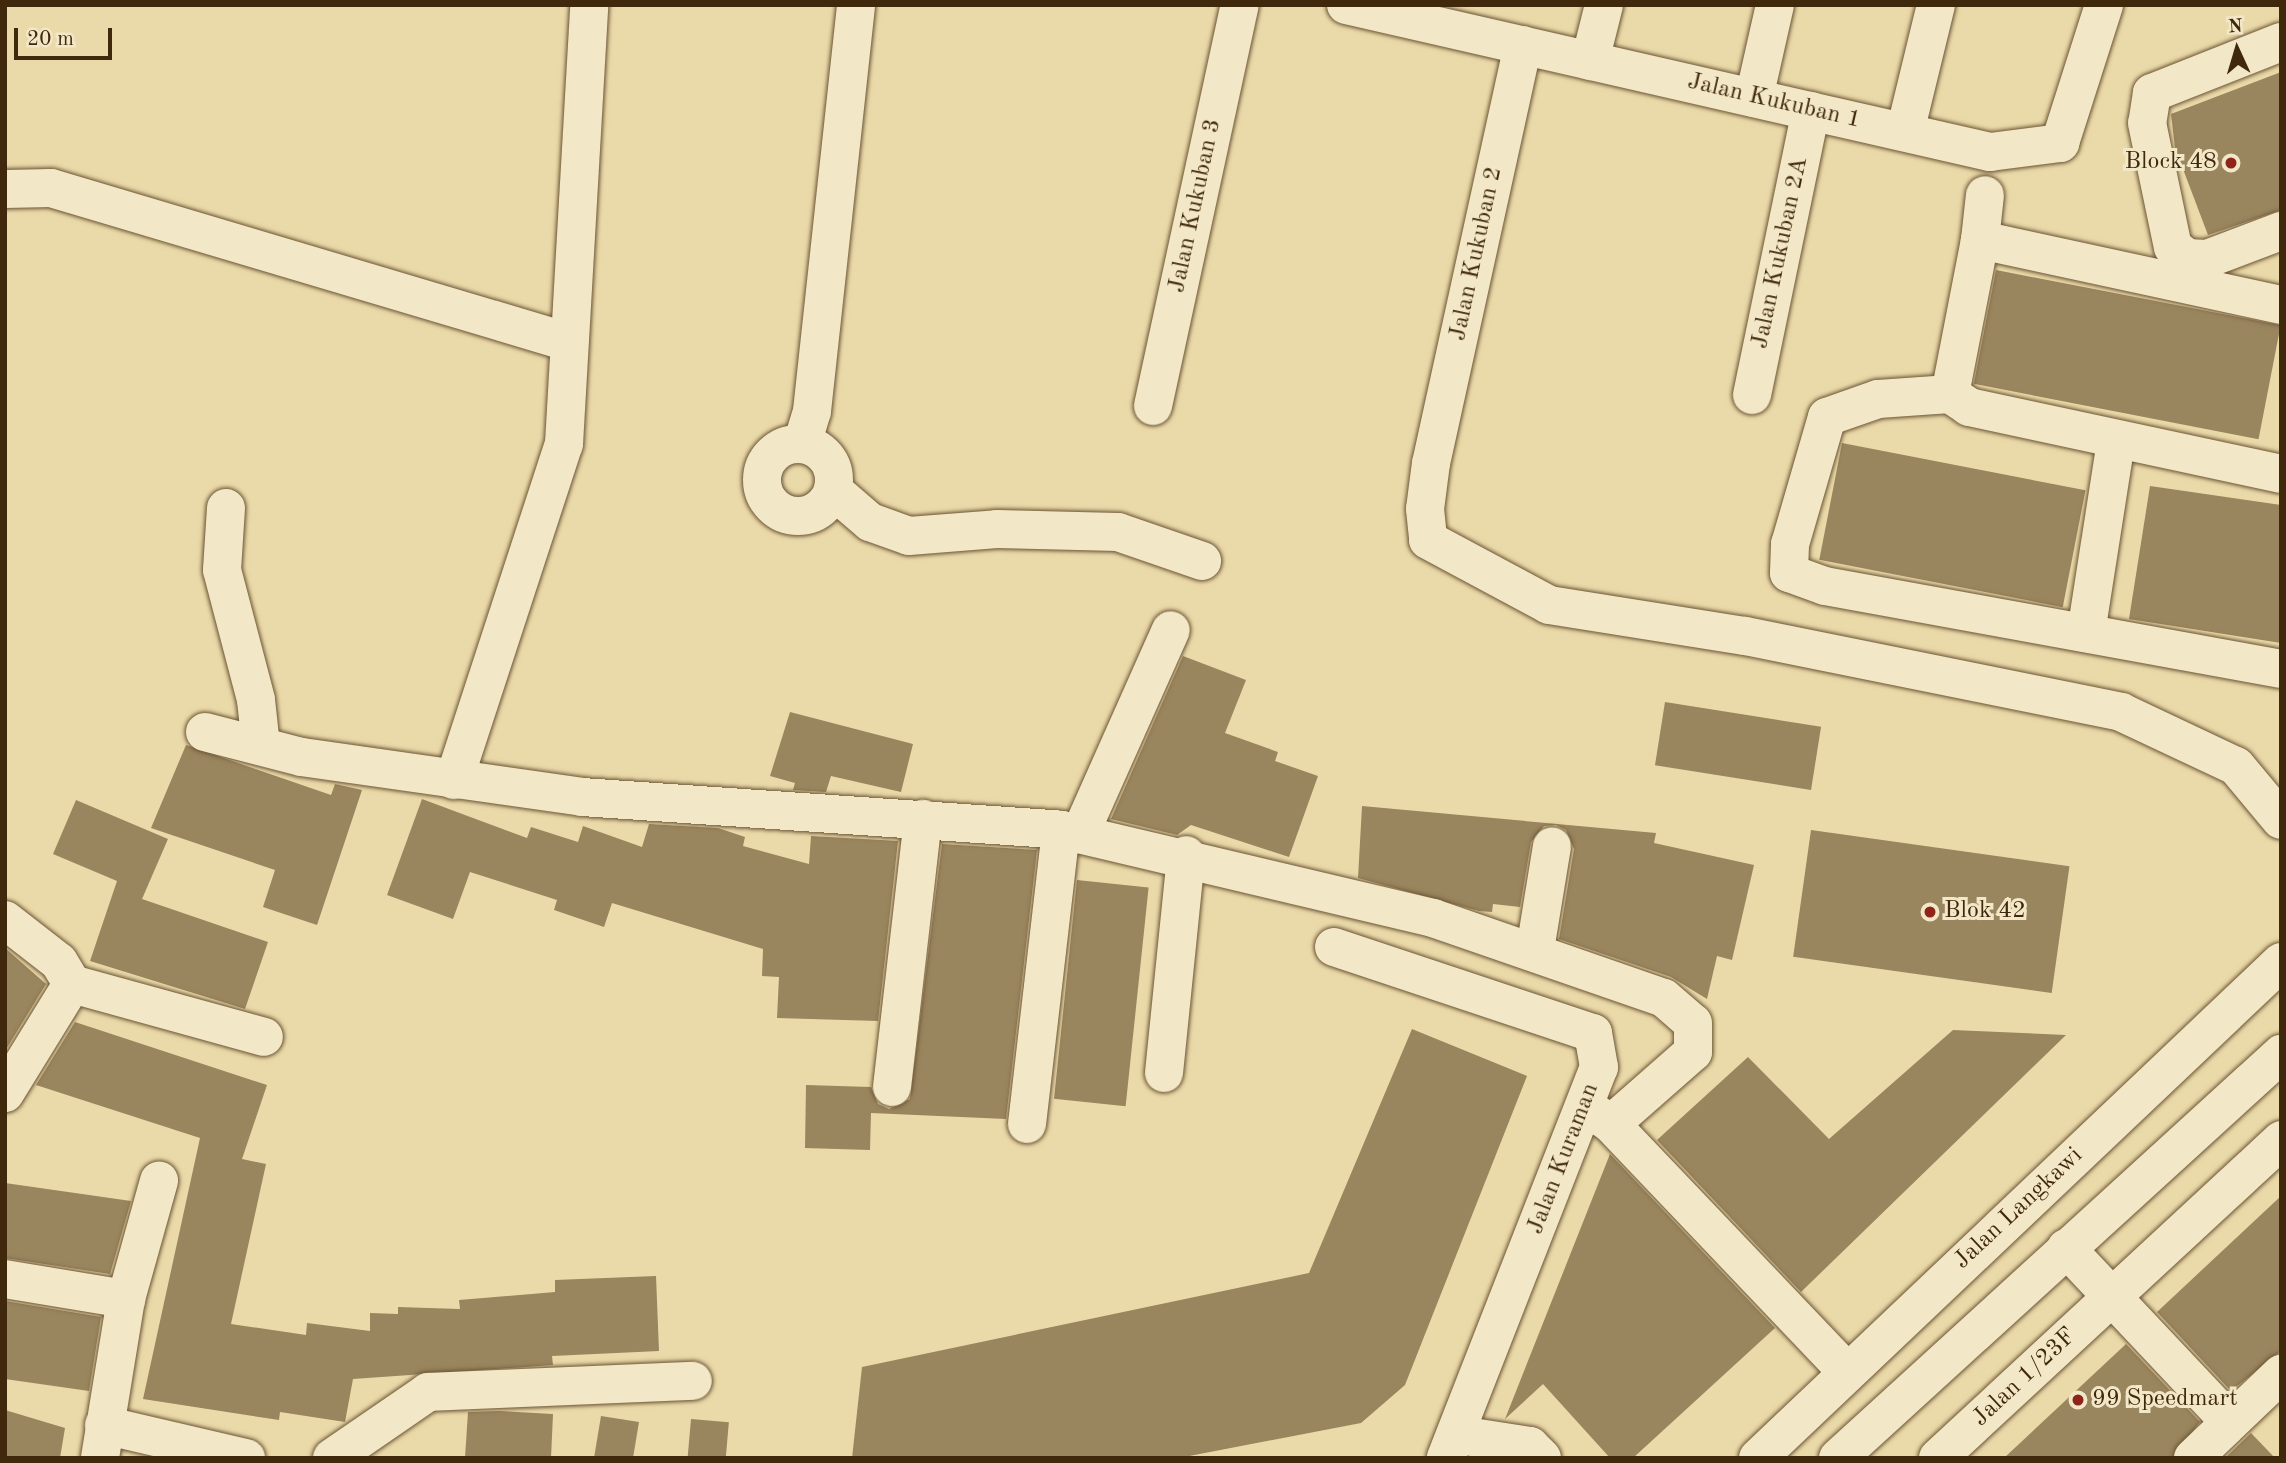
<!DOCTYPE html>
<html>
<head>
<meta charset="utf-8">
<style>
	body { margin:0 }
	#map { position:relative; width:2286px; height:1463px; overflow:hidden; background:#ebdaa9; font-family:"Old Standard TT",serif }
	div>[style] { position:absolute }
	.building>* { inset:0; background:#99855e; transform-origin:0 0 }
	.roads { filter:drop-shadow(0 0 2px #6b5434) drop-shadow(0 0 2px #6b5434) }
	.minor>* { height:38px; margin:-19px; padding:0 19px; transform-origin:19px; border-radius:19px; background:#f2e7c7 }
	.minor>.ring { margin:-19px; padding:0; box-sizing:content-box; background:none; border:38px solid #f2e7c7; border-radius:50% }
	.dots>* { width:19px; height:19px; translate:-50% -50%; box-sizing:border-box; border:4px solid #f2e7c7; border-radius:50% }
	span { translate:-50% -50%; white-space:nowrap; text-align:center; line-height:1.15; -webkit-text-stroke:6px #f2e7c7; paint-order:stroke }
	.street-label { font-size:24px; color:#40280d }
	.poi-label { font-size:24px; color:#40280d }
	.right { translate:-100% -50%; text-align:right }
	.left { translate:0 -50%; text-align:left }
	.frame { position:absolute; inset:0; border:7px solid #40280d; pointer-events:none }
	.north { position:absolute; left:2202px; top:14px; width:70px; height:70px; -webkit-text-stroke:5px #f2e7c7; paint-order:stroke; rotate:356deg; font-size:19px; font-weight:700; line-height:28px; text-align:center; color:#40280d }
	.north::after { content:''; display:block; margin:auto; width:24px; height:32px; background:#40280d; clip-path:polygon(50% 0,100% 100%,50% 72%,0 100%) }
	.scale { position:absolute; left:14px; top:28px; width:98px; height:32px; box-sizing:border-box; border:4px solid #40280d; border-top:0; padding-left:9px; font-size:21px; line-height:24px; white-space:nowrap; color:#40280d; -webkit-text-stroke:5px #f2e7c7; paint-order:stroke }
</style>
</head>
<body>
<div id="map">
	<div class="building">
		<i style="clip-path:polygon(2281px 72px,2281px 210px,2208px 235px,2175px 148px,2171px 114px)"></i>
		<i style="left:1996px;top:270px;width:290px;height:116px;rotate:11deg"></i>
		<i style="left:1842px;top:443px;width:248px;height:119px;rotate:11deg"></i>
		<i style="clip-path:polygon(2150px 486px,2281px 505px,2281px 643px,2129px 619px)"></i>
		<i style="clip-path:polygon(1183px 656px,1246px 680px,1225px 733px,1278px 752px,1275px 761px,1318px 776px,1289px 857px,1191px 825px,1177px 835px,1111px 819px)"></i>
		<i style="left:1665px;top:702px;width:158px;height:64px;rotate:9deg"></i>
		<i style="clip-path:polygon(790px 712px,913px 744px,901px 792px,831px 776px,826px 792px,793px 790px,795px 783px,770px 776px)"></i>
		<i style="clip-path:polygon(186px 745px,331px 795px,335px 784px,362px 790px,317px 925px,263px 907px,275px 870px,151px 828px)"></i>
		<i style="clip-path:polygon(422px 799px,527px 838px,531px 827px,578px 842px,583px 826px,642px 847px,649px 824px,718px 828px,745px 837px,743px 846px,809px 864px,811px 836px,898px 841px,878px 1021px,777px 1018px,779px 977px,762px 976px,763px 949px,612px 903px,604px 927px,554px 910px,557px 900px,470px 872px,453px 919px,387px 895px)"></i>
		<i style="clip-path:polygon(76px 800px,168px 839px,142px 899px,268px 942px,245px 1009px,90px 961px,117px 881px,53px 854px)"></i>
		<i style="clip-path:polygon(1362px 806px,1656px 833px,1654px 843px,1754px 865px,1732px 960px,1717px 956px,1707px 999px,1671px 977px,1559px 939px,1574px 849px,1566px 830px,1556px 825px,1544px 826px,1531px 842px,1520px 907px,1493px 904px,1492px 912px,1479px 911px,1358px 878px)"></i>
		<i style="left:1811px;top:830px;width:261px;height:128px;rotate:8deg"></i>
		<i style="clip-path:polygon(942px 844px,1037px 850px,1006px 1119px,871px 1113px,870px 1150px,805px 1148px,806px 1085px,871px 1087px,878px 1104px,889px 1109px,910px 1099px)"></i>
		<i style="left:1077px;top:880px;width:72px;height:220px;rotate:6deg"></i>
		<i style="clip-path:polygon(5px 948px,46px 984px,5px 1051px)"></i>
		<i style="clip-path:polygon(75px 1022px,267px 1085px,242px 1159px,266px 1164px,231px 1324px,306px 1335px,307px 1323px,370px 1331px,370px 1313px,398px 1314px,398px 1307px,460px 1309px,459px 1300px,555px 1292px,555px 1280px,656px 1276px,659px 1351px,552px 1356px,553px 1365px,353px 1379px,345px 1422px,280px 1412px,279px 1420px,143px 1399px,200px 1138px,36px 1085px)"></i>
		<i style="clip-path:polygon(1412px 1029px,1527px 1076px,1405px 1385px,1361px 1423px,1179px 1458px,852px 1458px,862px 1367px,1309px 1273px)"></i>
		<i style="clip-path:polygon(1953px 1030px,2066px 1035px,1801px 1292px,1657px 1140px,1748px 1057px,1829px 1139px)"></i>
		<i style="clip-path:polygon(1610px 1154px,1775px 1328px,1633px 1458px,1610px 1458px,1543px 1384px,1505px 1419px)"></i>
		<i style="clip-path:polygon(5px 1183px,131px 1201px,110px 1274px,5px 1258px)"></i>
		<i style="clip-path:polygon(2281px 1196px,2281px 1351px,2231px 1391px,2157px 1312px)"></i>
		<i style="clip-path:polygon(5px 1301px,101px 1317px,89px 1391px,5px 1379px)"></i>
		<i style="clip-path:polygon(2126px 1344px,2200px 1422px,2172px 1458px,2004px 1458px)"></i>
		<i style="clip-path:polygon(5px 1410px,65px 1428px,60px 1458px,5px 1458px)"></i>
		<i style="clip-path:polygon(499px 1411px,553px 1414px,551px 1458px,465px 1458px,468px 1412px)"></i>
		<i style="clip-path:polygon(601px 1416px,639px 1422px,633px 1458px,594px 1458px)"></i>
		<i style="left:691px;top:1419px;width:38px;height:39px;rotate:5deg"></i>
		<i style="clip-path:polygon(2251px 1433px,2275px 1458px,2225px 1458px)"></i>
	</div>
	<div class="roads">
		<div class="minor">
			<i style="left:1346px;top:5px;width:661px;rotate:12.86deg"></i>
			<i style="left:1990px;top:152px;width:71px;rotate:-7.3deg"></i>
			<i style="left:2060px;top:143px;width:145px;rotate:-72.3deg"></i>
			<i style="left:2281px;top:42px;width:139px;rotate:158.4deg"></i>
			<i style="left:2152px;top:93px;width:30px;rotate:99deg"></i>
			<i style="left:2147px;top:123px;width:127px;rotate:78.2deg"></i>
			<i style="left:2173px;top:247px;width:18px;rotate:38deg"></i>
			<i style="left:2187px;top:258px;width:20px;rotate:3deg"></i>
			<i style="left:2207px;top:259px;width:79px;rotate:-20.7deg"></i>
			<i style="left:1523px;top:45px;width:428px;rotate:102.4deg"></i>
			<i style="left:1431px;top:463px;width:46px;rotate:97.4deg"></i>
			<i style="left:1425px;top:509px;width:31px;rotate:84deg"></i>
			<i style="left:1428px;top:540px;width:137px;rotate:28.2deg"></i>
			<i style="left:1549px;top:605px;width:198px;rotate:9deg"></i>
			<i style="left:1745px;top:636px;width:384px;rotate:11.4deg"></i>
			<i style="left:2121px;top:712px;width:127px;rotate:25.2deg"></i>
			<i style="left:2236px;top:766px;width:70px;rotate:50.2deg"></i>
			<i style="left:1590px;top:61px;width:58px;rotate:-76deg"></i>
			<i style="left:1754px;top:98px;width:95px;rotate:-77.3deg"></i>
			<i style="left:1905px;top:132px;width:131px;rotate:-76.3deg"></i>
			<i style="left:5px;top:189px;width:46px;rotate:-1.2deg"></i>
			<i style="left:51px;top:188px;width:536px;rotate:16.58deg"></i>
			<i style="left:1980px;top:240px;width:45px;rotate:-83.7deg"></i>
			<i style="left:2281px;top:305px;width:308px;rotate:-167.8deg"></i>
			<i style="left:1980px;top:240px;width:157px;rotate:101deg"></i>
			<i style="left:1950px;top:394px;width:72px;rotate:176deg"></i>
			<i style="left:1878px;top:399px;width:54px;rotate:160.6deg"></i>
			<i style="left:1827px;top:417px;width:132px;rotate:106.2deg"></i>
			<i style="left:1790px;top:544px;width:29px;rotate:92deg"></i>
			<i style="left:1789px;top:573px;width:38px;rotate:20deg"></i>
			<i style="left:1825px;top:586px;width:463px;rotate:10.3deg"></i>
			<i style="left:1950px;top:394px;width:23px;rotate:34deg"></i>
			<i style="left:1969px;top:407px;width:319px;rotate:12.1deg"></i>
			<i style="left:1752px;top:395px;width:290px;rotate:-78.3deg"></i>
			<i style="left:1153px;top:406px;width:410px;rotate:-77.8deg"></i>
			<i class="ring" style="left:762px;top:444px;width:34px;height:34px"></i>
			<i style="left:802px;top:444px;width:34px;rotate:-73deg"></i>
			<i style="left:812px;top:411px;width:408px;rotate:-83.8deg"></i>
			<i style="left:834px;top:491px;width:48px;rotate:40.7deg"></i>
			<i style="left:870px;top:522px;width:41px;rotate:19.7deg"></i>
			<i style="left:909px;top:536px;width:88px;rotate:-4.5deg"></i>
			<i style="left:997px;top:529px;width:121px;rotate:1.4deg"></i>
			<i style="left:1118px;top:532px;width:89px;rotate:19deg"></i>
			<i style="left:226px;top:508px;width:62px;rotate:93.7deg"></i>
			<i style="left:222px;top:570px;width:134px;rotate:75.3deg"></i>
			<i style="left:256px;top:700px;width:46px;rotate:83.8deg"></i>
			<i style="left:2086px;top:633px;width:193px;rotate:-81.1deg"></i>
			<i style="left:205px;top:732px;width:100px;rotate:14.5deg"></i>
			<i style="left:302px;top:757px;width:283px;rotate:8.1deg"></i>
			<i style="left:582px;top:797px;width:480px;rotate:3.9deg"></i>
			<i style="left:1061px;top:830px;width:382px;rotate:13.3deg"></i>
			<i style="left:1433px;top:918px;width:244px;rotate:19.1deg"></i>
			<i style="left:1664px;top:998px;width:38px;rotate:41deg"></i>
			<i style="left:1693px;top:1023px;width:29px;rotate:90deg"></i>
			<i style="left:1693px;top:1052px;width:109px;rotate:138.7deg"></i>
			<i style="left:454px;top:780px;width:354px;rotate:-71.9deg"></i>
			<i style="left:564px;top:444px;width:440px;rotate:-86.7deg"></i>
			<i style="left:1080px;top:834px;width:223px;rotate:-66deg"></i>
			<i style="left:5px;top:920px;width:68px;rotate:37.9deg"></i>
			<i style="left:59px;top:962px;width:26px;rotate:59deg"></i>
			<i style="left:72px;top:984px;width:199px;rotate:15.4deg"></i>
			<i style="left:1334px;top:947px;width:273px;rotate:18.4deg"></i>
			<i style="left:1593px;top:1033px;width:35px;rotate:80deg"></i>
			<i style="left:1599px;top:1067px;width:420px;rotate:111.4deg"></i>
			<i style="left:1535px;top:950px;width:105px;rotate:-80.7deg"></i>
			<i style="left:1164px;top:1073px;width:219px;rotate:-84.2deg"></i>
			<i style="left:892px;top:1087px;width:270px;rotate:-83.4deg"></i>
			<i style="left:5px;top:1093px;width:128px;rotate:-58.4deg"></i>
			<i style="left:1589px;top:1109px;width:27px;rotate:34deg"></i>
			<i style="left:1611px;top:1124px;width:342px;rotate:46.4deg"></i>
			<i style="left:1027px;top:1124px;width:296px;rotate:-83.4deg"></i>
			<i style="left:2066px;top:1248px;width:239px;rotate:46.7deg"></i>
			<i style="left:5px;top:1279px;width:123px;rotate:9.4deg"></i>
			<i style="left:126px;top:1299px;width:161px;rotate:99.3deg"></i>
			<i style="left:126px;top:1299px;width:123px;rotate:-74.4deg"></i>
			<i style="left:104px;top:1425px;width:146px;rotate:13.1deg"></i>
			<i style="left:1459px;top:1435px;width:72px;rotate:8.8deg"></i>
			<i style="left:1530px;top:1446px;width:17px;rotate:45deg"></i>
			<i style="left:332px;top:1458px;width:116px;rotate:-34.5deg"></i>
			<i style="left:428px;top:1392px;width:265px;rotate:-2.4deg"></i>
			<i style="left:1758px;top:1458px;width:721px;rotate:-43.48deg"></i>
			<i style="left:1838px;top:1458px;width:600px;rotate:-42.36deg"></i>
			<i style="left:1938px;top:1458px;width:468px;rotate:-42.8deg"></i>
			<i style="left:2193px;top:1458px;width:122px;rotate:-43.7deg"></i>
		</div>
	</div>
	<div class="dots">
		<i style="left:2231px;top:163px;background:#8f2418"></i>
		<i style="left:1930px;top:912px;background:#8f2418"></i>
		<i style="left:2078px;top:1400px;background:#8f2418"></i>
	</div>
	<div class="street-label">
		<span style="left:1774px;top:102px;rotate:13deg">Jalan Kukuban 1</span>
		<span style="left:1196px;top:206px;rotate:-78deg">Jalan Kukuban 3</span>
		<span style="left:1781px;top:253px;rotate:-78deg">Jalan Kukuban 2A</span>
		<span style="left:1477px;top:254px;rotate:-78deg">Jalan Kukuban 2</span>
		<span style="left:1564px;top:1159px;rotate:-69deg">Jalan Kuraman</span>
		<span style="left:2019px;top:1209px;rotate:-43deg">Jalan Langkawi</span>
		<span style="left:2025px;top:1378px;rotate:-43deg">Jalan 1/23F</span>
	</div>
	<div class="poi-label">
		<span class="right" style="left:2217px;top:163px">Block 48</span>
		<span class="left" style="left:1944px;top:912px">Blok 42</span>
		<span class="left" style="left:2092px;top:1400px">99 Speedmart</span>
	</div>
	<div class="frame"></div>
	<div class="north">N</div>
	<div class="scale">20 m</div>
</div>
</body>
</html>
